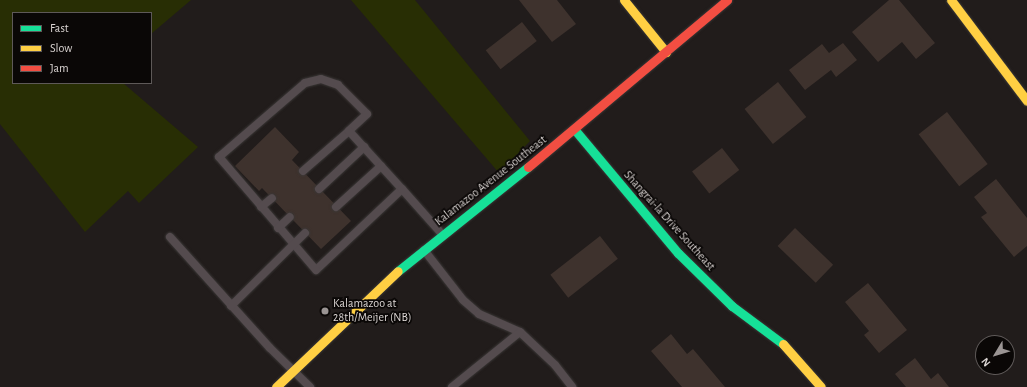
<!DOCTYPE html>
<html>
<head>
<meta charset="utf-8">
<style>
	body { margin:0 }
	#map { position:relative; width:1027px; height:387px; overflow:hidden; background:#211c1b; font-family:"Alegreya Sans",sans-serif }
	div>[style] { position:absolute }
	.green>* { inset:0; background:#282e04 }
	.building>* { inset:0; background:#3e322d; transform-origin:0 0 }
	.roads { filter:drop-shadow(0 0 1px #3a3736) drop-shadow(0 0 1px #3a3736) }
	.lane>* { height:8px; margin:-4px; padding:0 4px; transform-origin:4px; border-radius:4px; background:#544b4e }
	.fast>* { height:9px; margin:-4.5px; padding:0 4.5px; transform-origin:4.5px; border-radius:4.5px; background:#16e098 }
	.slow>* { height:9px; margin:-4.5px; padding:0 4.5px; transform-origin:4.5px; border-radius:4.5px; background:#ffcf43 }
	.jam>* { height:9px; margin:-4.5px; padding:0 4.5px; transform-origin:4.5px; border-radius:4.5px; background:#f24e42 }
	.dots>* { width:11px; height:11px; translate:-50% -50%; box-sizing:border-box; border:2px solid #0a0706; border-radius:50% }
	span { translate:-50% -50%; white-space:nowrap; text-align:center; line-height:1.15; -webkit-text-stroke:3.5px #0a0706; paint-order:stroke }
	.street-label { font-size:12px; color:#dbd5d3 }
	.poi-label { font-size:12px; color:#dbd5d3 }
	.left { translate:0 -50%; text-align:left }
	.legend { position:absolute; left:12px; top:12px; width:140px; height:72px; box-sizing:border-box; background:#0a0706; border:1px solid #5e5958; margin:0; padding:5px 7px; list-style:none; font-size:12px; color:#dbd5d3 }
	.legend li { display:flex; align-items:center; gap:8px; height:20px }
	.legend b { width:20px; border:1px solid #5e5958 }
	.north { position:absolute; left:975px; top:335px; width:40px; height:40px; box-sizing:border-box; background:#0a0706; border:1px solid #5e5958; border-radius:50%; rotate:232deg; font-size:11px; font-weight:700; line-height:16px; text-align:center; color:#dbd5d3 }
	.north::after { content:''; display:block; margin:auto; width:14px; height:18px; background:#9a9493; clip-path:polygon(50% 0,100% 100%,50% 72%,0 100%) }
</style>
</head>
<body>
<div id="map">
	<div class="green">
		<i style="clip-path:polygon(0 0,191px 0,151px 34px,151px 13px,13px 13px,13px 83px,123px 83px,198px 147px,139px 203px,128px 191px,85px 232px,0 124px)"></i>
		<i style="clip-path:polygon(351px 0,415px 0,530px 141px,499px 173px)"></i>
	</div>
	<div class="building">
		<i style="clip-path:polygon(519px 0,557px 0,576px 24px,552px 42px)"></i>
		<i style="clip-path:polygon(889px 0,899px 0,935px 43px,916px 59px,902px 42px,878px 62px,852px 32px)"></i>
		<i style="left:522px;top:22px;width:24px;height:46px;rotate:52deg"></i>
		<i style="clip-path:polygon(843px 43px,857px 60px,836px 77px,831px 70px,805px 90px,789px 70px,822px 44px,829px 53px)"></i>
		<i style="left:778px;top:82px;width:45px;height:43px;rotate:51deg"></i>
		<i style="left:947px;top:112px;width:66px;height:36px;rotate:52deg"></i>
		<i style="clip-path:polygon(275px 127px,299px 152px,292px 160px,351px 221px,321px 249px,262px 188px,259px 191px,235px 166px)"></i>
		<i style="left:722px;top:148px;width:28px;height:38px;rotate:52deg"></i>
		<i style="clip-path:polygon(996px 179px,1027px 218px,1027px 246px,1014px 257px,981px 217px,987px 213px,974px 197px)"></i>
		<i style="left:795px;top:228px;width:53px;height:25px;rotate:44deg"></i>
		<i style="left:600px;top:236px;width:29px;height:63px;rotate:52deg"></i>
		<i style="clip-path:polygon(868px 283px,907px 330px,879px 353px,864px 335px,869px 331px,845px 302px)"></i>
		<i style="clip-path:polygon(671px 334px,687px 354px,693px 349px,725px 387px,682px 387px,651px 351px)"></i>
		<i style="clip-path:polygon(915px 358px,931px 379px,938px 373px,949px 387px,906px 387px,895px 374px)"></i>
	</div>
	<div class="roads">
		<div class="lane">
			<i style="left:303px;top:171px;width:61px;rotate:-41deg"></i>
			<i style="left:319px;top:189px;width:62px;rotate:-43deg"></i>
			<i style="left:402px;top:189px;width:118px;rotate:136.7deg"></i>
			<i style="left:316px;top:270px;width:149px;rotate:-130.6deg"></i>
			<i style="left:219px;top:157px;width:113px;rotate:-40.7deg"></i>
			<i style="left:305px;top:83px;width:16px;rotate:-14deg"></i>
			<i style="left:321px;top:79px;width:18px;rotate:19deg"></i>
			<i style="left:338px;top:85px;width:41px;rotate:45deg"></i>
			<i style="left:367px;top:114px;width:25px;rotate:137deg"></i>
			<i style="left:349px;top:131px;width:79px;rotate:47.6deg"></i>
			<i style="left:402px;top:189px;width:60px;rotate:48.4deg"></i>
			<i style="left:261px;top:207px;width:14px;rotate:-39deg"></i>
			<i style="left:336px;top:207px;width:61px;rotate:-42.3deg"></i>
			<i style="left:278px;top:228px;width:16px;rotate:-43deg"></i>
			<i style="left:170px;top:237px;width:149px;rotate:48deg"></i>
			<i style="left:270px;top:348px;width:56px;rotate:44.3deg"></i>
			<i style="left:424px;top:250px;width:63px;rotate:52deg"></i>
			<i style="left:463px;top:300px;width:21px;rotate:41deg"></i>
			<i style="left:479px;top:314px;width:45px;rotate:23.7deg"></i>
			<i style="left:520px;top:332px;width:48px;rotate:43.3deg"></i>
			<i style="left:555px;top:365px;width:28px;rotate:52deg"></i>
			<i style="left:231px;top:306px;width:104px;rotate:-44.6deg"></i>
			<i style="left:452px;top:387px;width:87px;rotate:-39deg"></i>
		</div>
		<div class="fast">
			<i style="left:575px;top:130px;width:160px;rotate:50.1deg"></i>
			<i style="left:678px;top:253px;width:76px;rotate:44.5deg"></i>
			<i style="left:732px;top:306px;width:64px;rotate:36.7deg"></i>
			<i style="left:398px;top:271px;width:166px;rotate:-38.7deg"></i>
		</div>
		<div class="slow">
			<i style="left:624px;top:0;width:67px;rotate:51.1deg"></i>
			<i style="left:951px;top:0;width:126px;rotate:53deg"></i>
			<i style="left:783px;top:344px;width:57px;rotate:48.5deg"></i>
			<i style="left:276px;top:387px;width:168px;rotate:-43.6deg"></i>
		</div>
		<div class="jam">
			<i style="left:528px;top:167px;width:260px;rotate:-40deg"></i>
		</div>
	</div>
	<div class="dots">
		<i style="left:325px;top:311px;background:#9a9493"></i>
	</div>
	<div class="street-label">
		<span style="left:491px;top:181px;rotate:-38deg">Kalamazoo Avenue Southeast</span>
		<span style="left:669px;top:221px;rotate:48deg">Shangrai-la Drive Southeast</span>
	</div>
	<div class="poi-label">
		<span class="left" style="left:333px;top:311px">Kalamazoo at<br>28th/Meijer (NB)</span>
	</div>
	<ul class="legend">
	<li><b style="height:5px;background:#16e098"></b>Fast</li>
	<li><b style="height:5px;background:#ffcf43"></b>Slow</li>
	<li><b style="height:5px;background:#f24e42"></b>Jam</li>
	</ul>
	<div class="north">N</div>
</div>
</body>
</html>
